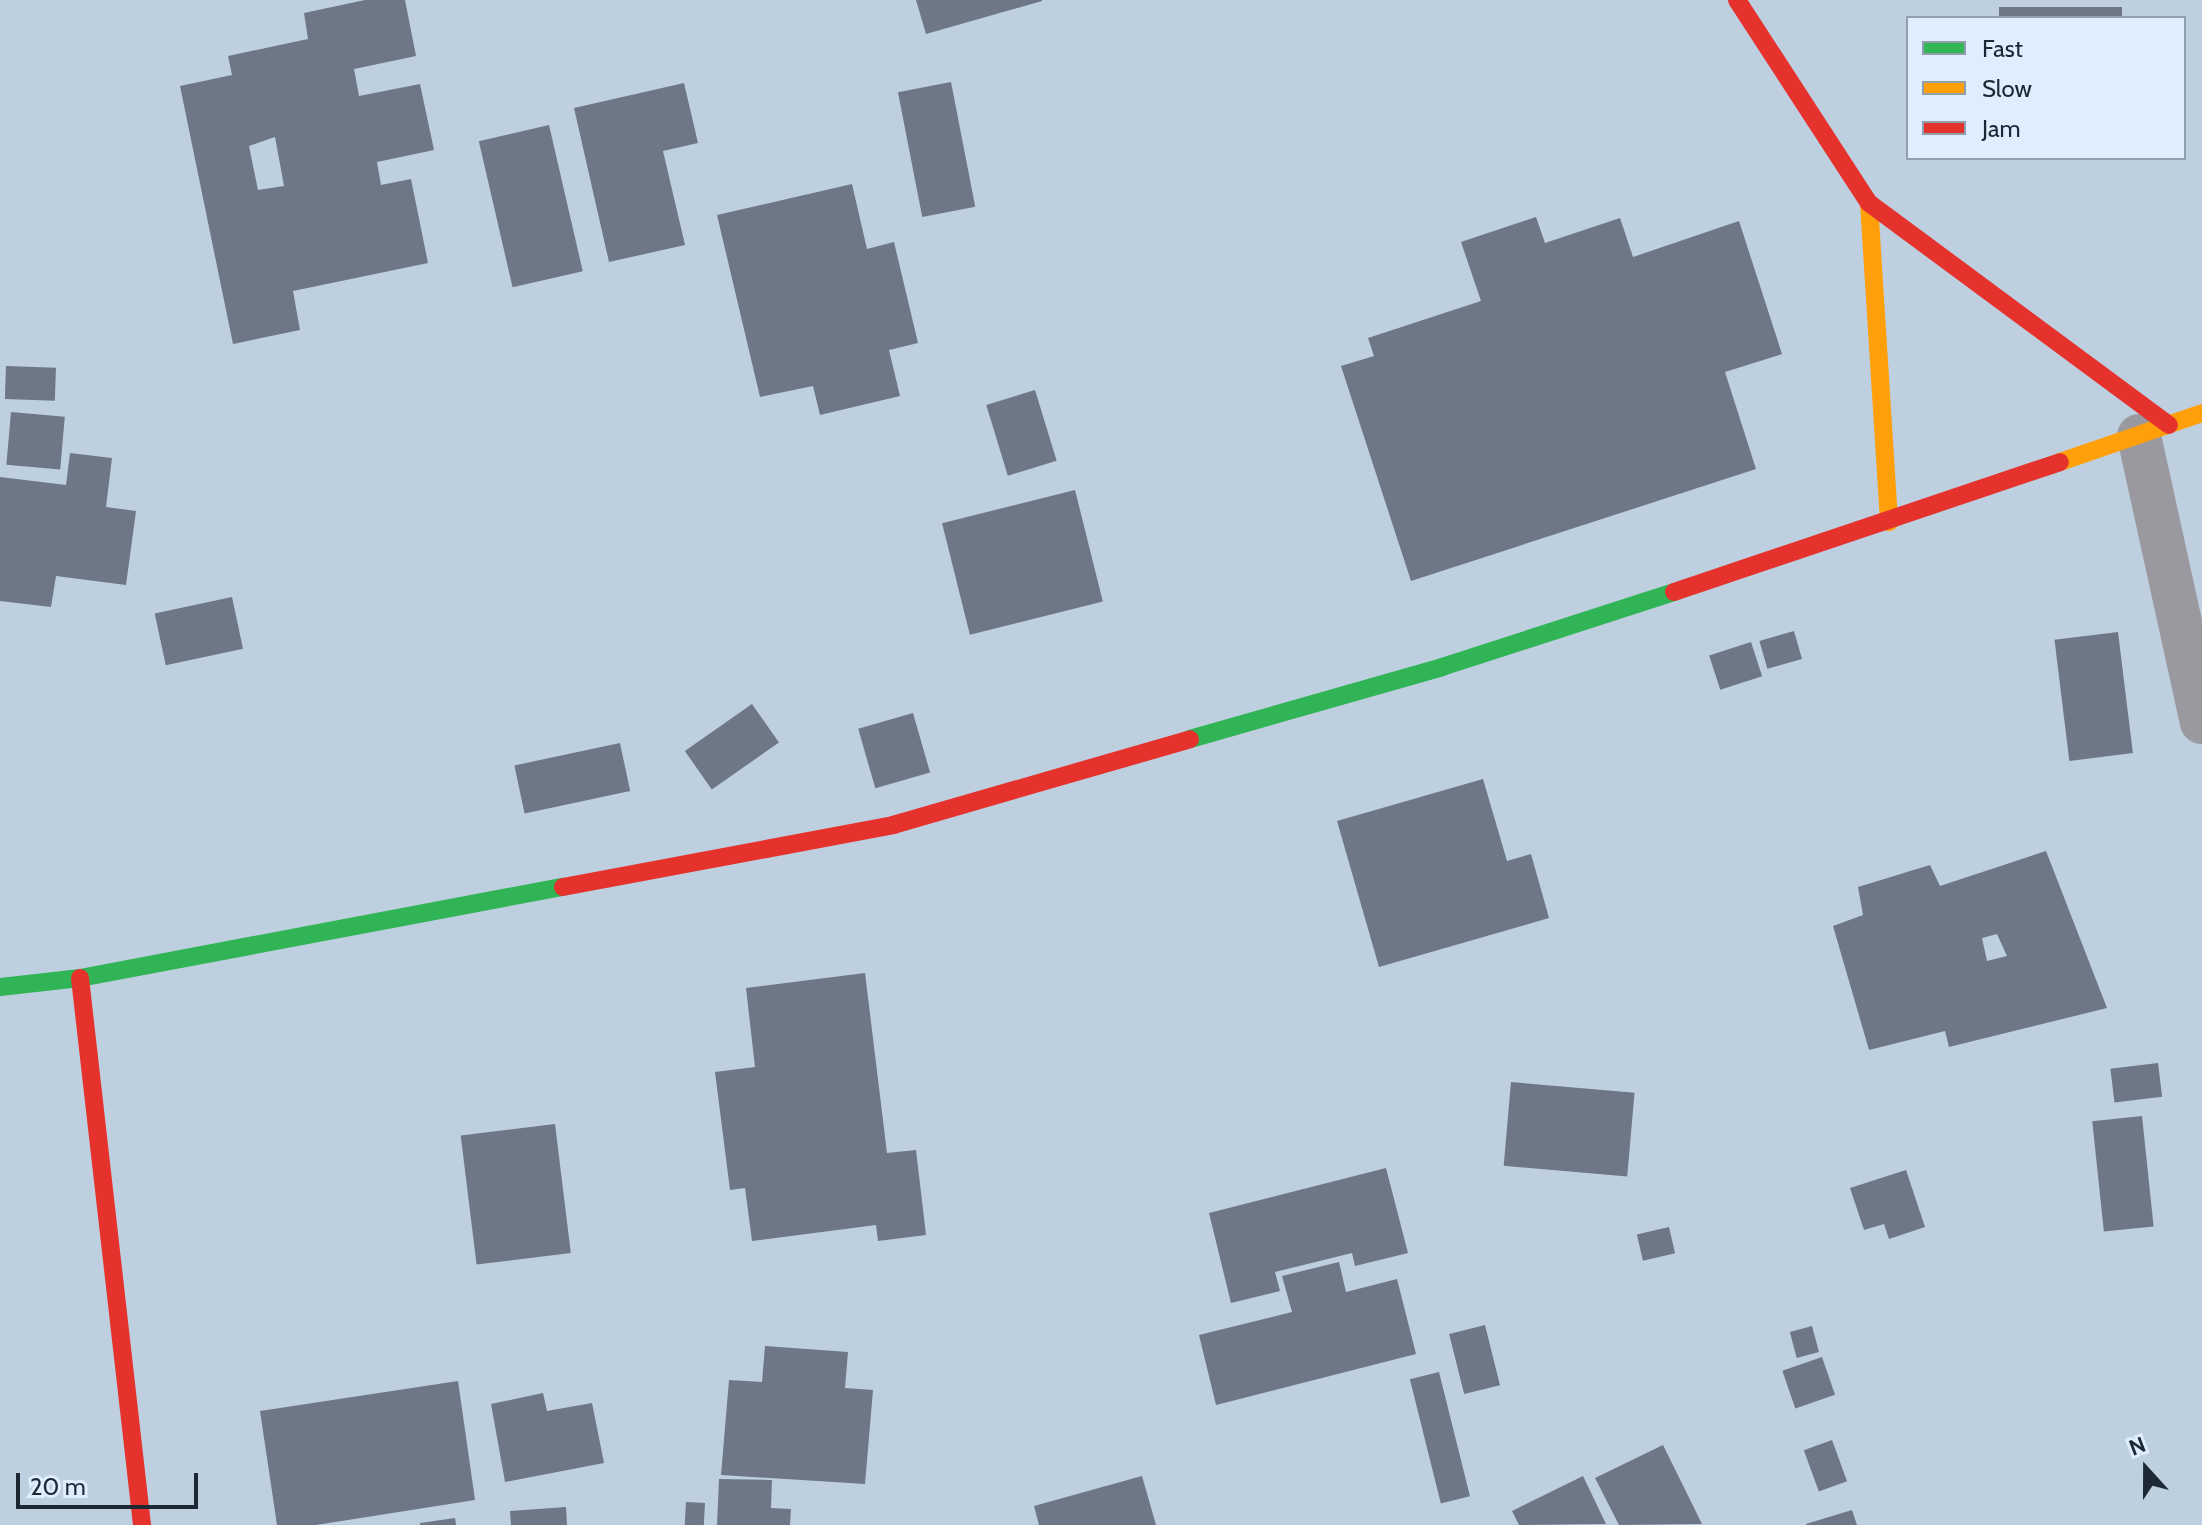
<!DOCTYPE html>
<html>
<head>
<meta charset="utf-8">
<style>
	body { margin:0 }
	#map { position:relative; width:2202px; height:1525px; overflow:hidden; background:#becfe0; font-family:Cabin,sans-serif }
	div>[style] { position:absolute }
	.building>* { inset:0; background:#6e7785; transform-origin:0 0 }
	.street>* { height:44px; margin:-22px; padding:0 22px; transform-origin:22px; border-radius:22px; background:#99999f }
	.fast>* { height:18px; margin:-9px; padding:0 9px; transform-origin:9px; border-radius:9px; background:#30b455 }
	.slow>* { height:18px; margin:-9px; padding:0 9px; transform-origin:9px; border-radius:9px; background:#ff9f0a }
	.jam>* { height:18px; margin:-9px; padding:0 9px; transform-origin:9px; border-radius:9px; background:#e5322d }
	span { translate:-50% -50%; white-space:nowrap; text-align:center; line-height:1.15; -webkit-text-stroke:8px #deeefe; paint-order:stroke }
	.legend { position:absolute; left:1906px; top:16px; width:280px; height:144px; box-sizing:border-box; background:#deeefe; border:2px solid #909fad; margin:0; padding:10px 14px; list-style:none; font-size:24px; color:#1c2833 }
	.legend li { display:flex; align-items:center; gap:16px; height:40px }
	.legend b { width:40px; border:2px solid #909fad }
	.north { position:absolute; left:2106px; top:1429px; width:80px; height:80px; -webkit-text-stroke:6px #deeefe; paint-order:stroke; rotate:339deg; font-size:22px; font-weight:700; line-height:32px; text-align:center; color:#1c2833 }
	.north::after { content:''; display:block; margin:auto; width:28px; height:36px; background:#1c2833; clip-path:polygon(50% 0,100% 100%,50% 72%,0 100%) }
	.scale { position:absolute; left:16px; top:1473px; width:182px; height:36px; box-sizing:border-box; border:4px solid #1c2833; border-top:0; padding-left:10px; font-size:24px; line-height:28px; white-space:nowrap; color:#1c2833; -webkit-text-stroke:6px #deeefe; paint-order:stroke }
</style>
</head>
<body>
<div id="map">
	<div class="building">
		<i style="clip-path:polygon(evenodd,365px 0,405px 0,416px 56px,354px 69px,359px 96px,420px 84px,434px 150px,377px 162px,381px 185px,411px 179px,428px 263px,293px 291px,300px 330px,233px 344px,180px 86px,232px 75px,228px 56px,308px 39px,304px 13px,365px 0,275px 137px,284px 186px,258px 190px,249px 146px,275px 137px)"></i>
		<i style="clip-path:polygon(916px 0,1042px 0,1042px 1px,926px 34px)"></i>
		<i style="left:1999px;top:7px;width:123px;height:11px"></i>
		<i style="left:951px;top:82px;width:127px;height:54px;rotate:79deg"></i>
		<i style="clip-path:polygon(684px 83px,698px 143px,663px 151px,685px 245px,609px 262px,574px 108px)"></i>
		<i style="left:549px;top:125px;width:150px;height:72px;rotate:77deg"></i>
		<i style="clip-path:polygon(852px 184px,867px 249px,894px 242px,918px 343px,889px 350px,900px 396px,820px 415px,813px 386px,760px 397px,717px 215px)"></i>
		<i style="clip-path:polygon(1536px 217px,1545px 243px,1620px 218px,1633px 257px,1739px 221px,1782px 354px,1725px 372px,1756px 469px,1411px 581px,1341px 366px,1374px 356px,1368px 338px,1481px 301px,1461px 242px)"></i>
		<i style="left:6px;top:366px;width:50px;height:33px;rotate:2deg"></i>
		<i style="left:1035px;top:390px;width:74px;height:51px;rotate:73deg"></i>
		<i style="left:11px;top:412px;width:54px;height:53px;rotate:5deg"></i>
		<i style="clip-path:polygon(70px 453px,112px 458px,106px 507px,136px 511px,126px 585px,56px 576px,51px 607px,0 601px,0 477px,66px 485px)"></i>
		<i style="left:1075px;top:490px;width:115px;height:137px;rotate:76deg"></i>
		<i style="left:232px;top:597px;width:53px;height:79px;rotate:78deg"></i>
		<i style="left:1794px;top:631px;width:29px;height:36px;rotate:74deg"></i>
		<i style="left:2118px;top:632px;width:122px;height:64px;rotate:83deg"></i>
		<i style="left:1751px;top:642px;width:36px;height:44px;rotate:72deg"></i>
		<i style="left:752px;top:704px;width:47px;height:82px;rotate:55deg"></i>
		<i style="left:913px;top:713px;width:62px;height:57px;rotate:74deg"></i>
		<i style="left:620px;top:743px;width:49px;height:108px;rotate:78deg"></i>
		<i style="clip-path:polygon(1483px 779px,1507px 861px,1531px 854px,1549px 918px,1379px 967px,1337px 821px)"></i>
		<i style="clip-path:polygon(evenodd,2046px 851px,2107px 1008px,1949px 1047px,1945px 1031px,1869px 1050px,1833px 926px,1863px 915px,1858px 887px,1930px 865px,1940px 886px,2046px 851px,1997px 934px,2007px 956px,1987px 961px,1982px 938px,1997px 934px)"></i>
		<i style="clip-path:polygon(865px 973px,887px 1153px,916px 1150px,926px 1235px,878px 1241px,876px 1225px,752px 1241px,745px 1188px,730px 1190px,715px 1072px,755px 1067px,746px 988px)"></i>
		<i style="left:2158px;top:1063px;width:34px;height:48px;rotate:83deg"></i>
		<i style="left:1511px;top:1082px;width:124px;height:84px;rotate:5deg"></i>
		<i style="left:2142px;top:1116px;width:111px;height:50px;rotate:84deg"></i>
		<i style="left:555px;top:1124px;width:130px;height:95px;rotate:83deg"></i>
		<i style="clip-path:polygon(1386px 1168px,1408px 1253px,1355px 1266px,1352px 1253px,1275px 1272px,1280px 1291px,1231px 1303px,1209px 1213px)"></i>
		<i style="clip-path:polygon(1906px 1170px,1925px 1227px,1889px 1239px,1884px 1224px,1864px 1230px,1850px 1188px)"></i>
		<i style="left:1669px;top:1227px;width:27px;height:33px;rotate:77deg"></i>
		<i style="clip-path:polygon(1339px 1262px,1346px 1292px,1397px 1279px,1416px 1354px,1216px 1405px,1199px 1335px,1292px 1312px,1282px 1276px)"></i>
		<i style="left:1485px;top:1325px;width:62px;height:37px;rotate:76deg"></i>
		<i style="left:1812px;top:1326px;width:27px;height:23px;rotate:75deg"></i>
		<i style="clip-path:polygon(765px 1346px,848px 1352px,845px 1388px,873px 1390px,865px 1484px,721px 1475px,729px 1380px,762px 1382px)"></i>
		<i style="left:1822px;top:1357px;width:40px;height:42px;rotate:71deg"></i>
		<i style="left:1439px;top:1372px;width:128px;height:30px;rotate:76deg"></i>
		<i style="clip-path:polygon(458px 1381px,475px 1500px,316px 1525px,277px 1525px,260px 1411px)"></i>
		<i style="clip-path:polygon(543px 1393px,547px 1411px,592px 1403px,604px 1463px,505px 1482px,491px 1404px)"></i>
		<i style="left:1832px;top:1440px;width:44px;height:30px;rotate:70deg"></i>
		<i style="clip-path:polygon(1663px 1445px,1702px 1524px,1619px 1525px,1595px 1478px)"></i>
		<i style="clip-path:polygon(1142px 1476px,1156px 1525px,1039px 1525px,1034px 1506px)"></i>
		<i style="clip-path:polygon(1583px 1476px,1606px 1524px,1519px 1525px,1512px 1511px)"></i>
		<i style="clip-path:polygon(719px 1479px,772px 1480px,771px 1508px,791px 1509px,790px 1525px,717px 1525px)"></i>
		<i style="left:686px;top:1502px;width:19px;height:23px;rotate:3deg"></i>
		<i style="clip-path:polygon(566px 1507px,567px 1525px,511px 1525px,510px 1511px)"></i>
		<i style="clip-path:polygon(1852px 1510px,1857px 1525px,1806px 1525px,1806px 1524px)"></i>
		<i style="clip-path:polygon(455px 1518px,456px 1525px,420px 1525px,420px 1523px)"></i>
	</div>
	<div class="street">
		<i style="left:2139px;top:436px;width:293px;rotate:77.6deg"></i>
	</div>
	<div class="fast">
		<i style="left:1190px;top:739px;width:262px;rotate:-15.9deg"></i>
		<i style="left:1442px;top:667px;width:244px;rotate:-17.9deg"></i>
		<i style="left:0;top:987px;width:81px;rotate:-6.4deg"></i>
		<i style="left:80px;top:978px;width:491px;rotate:-10.7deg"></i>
	</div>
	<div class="slow">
		<i style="left:1869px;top:203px;width:320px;rotate:86.4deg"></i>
		<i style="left:2060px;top:462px;width:150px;rotate:-19deg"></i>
	</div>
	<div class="jam">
		<i style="left:1737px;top:0;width:242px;rotate:57deg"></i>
		<i style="left:1869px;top:203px;width:373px;rotate:36.5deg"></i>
		<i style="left:1674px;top:592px;width:407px;rotate:-18.6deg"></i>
		<i style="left:563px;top:887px;width:336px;rotate:-10.6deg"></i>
		<i style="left:893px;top:825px;width:309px;rotate:-16.1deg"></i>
		<i style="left:80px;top:978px;width:551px;rotate:83.53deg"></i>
	</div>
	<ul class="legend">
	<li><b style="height:10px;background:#30b455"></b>Fast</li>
	<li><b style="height:10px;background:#ff9f0a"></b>Slow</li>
	<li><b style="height:10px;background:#e5322d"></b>Jam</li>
	</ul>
	<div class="north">N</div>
	<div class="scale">20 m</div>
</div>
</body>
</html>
